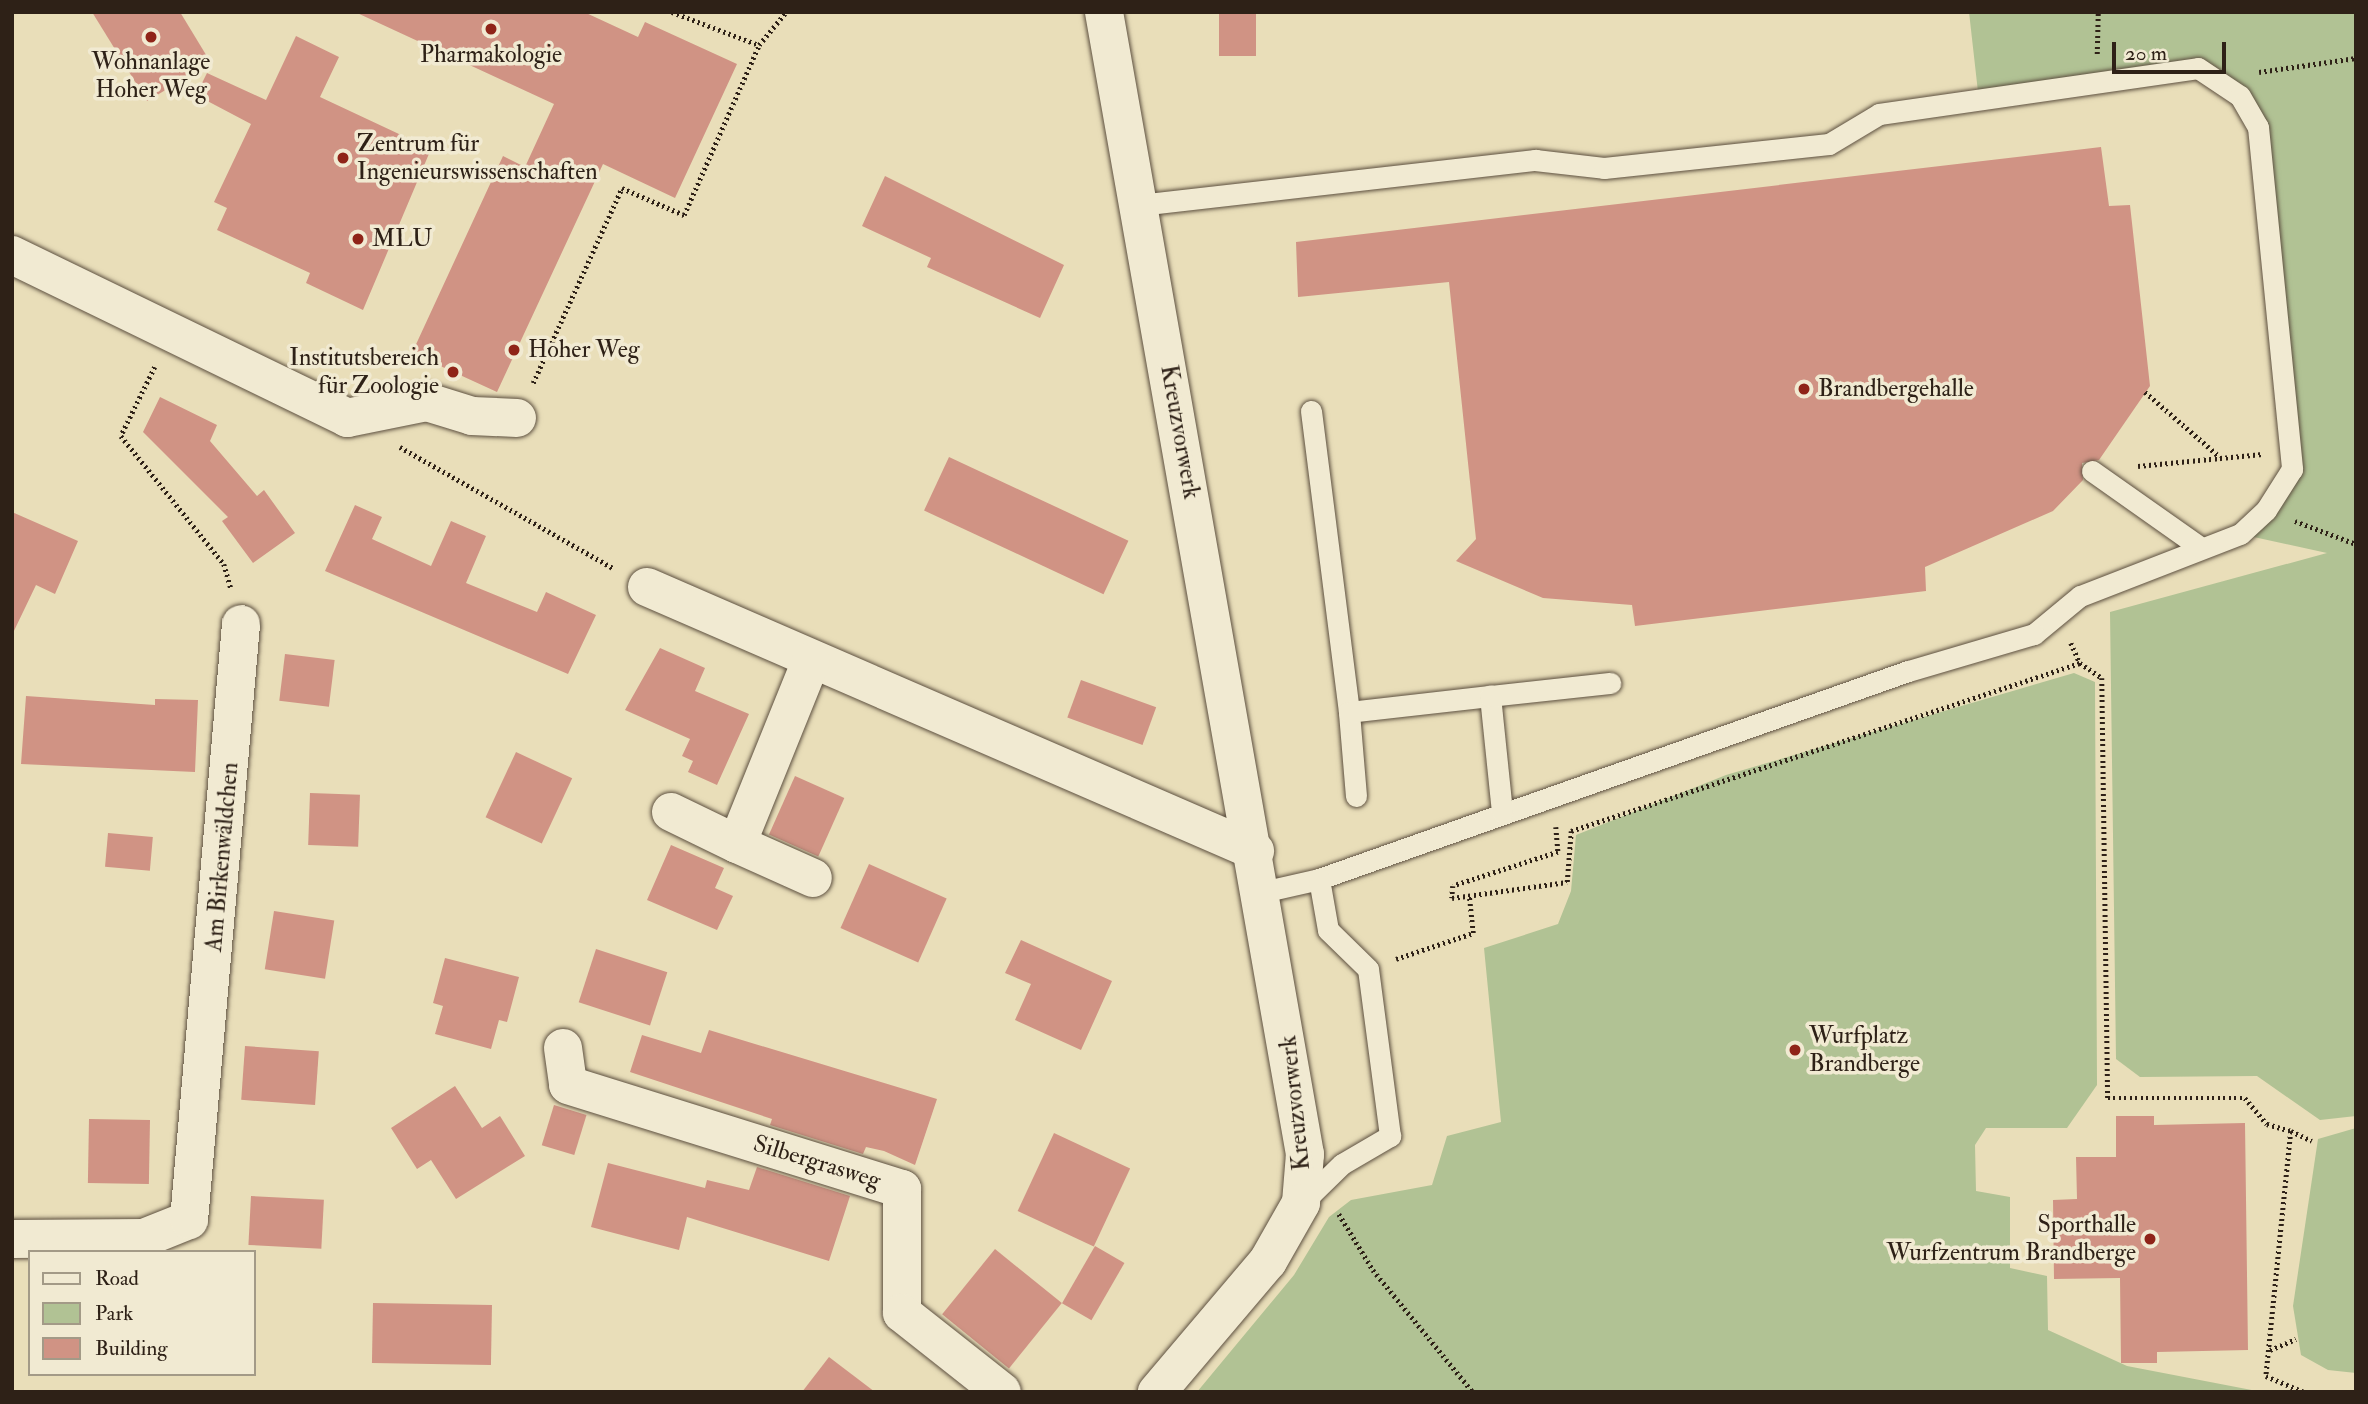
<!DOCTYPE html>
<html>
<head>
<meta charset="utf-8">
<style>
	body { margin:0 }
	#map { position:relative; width:2368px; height:1404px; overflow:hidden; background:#e9deb9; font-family:"IM FELL Double Pica",serif }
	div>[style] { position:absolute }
	.green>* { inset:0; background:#b1c294 }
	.building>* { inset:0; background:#d09384; transform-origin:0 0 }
	.path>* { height:4.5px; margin-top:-2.25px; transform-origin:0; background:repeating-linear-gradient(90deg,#2e2117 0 2px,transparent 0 5.5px) }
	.roads { filter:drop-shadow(0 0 2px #5d5040) drop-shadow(0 0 2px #5d5040) }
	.lane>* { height:21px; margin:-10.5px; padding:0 10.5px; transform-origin:10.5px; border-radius:10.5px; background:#f1ead2 }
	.street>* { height:38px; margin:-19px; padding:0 19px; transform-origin:19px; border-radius:19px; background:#f1ead2 }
	.secondary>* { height:38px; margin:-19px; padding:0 19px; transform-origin:19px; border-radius:19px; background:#f1ead2 }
	.dots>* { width:19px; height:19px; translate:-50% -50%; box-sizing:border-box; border:4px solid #f1ead2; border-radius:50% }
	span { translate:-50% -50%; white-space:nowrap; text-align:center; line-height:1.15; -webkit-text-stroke:7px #f1ead2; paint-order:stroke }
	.poi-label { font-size:24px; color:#2e2117 }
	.left { translate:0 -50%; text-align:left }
	.right { translate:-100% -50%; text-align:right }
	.street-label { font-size:24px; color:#2e2117 }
	.frame { position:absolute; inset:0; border:14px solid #2e2117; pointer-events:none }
	.legend { position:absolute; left:28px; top:1250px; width:228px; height:126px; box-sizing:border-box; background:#f1ead2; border:2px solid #a39a87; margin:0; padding:9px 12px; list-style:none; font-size:21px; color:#2e2117 }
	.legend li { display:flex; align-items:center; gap:14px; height:35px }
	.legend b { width:35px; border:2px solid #a39a87 }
	.scale { position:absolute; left:2112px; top:42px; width:114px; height:32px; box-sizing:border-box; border:4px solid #2e2117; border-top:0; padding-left:9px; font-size:21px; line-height:24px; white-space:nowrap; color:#2e2117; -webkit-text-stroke:5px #f1ead2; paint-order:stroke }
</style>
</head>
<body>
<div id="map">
	<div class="green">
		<i style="clip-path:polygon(1969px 12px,2356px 12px,2356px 1116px,2320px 1120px,2257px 1076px,2140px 1077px,2116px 1059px,2110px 612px,2327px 553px,2240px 534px,2292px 469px,2258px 127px,2198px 68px,1978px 92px)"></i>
		<i style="clip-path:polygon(2074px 673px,2095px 682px,2097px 1085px,2067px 1128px,1986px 1128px,1975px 1145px,1976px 1191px,2010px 1197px,2010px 1268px,2047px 1276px,2048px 1330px,2127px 1366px,2262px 1392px,1197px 1392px,1294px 1275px,1329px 1217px,1351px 1200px,1432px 1185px,1447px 1136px,1501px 1122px,1484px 948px,1558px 924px,1571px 891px,1576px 835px,1726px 775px)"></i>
		<i style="clip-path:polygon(2356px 1128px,2356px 1373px,2328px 1370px,2301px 1355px,2293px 1306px,2318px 1139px)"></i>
	</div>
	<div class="building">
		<i style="clip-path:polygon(92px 12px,180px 12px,211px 63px,147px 101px)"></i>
		<i style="clip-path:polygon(355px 12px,584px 12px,638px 37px,645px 22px,737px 64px,675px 198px,603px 164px,497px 392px,412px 353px,503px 156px,525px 167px,554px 104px)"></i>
		<i style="left:1219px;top:12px;width:37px;height:44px"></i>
		<i style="clip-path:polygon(296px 36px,339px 57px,320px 97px,431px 149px,363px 310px,306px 283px,310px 273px,217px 230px,227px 208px,214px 202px,251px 124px,196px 95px,207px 73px,266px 100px)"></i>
		<i style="clip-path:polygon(2101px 147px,2109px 206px,2130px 205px,2150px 386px,2099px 460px,2082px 463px,2083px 480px,2053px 511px,1925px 567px,1926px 591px,1635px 626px,1632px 605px,1543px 598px,1456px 561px,1476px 539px,1449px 282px,1298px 297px,1296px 242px)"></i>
		<i style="clip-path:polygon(885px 176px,1064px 265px,1040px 318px,927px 267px,931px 258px,862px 226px)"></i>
		<i style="clip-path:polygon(160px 397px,217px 425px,210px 441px,257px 496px,264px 490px,295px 533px,253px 563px,222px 521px,228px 517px,143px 432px)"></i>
		<i style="left:949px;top:457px;width:198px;height:59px;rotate:25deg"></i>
		<i style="clip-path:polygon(355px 505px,382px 517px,372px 539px,431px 566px,451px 521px,486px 536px,466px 583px,537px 612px,546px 592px,596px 615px,568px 674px,325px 571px)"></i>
		<i style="clip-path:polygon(12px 512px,78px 541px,55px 594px,36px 585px,12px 635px)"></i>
		<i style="clip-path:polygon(660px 648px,705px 668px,695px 691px,749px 714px,717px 785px,688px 772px,693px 761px,682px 756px,690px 739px,625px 710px)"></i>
		<i style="left:285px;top:654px;width:50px;height:47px;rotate:7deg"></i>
		<i style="left:1081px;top:680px;width:80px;height:40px;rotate:20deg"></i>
		<i style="clip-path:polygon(26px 696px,155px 705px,155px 699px,198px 700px,195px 772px,21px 764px)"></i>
		<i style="left:516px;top:752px;width:62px;height:72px;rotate:25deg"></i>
		<i style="left:795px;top:776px;width:54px;height:64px;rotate:24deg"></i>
		<i style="left:310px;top:793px;width:50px;height:52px;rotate:2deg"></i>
		<i style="left:108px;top:833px;width:45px;height:34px;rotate:5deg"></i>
		<i style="clip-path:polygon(671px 845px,724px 868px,715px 888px,733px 896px,717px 930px,647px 900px)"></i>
		<i style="left:869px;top:864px;width:85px;height:70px;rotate:24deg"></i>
		<i style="left:274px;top:911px;width:61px;height:59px;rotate:9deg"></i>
		<i style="clip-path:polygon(1021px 940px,1112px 981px,1081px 1050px,1015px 1020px,1031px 984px,1005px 973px)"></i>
		<i style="left:596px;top:949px;width:75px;height:56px;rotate:18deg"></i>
		<i style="clip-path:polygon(445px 958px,519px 977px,507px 1022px,499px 1020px,491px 1049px,435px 1034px,443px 1006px,433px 1003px)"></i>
		<i style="clip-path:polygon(709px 1030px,937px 1099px,915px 1165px,884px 1151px,866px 1147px,863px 1154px,770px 1125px,772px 1119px,630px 1072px,642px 1035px,701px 1053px)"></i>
		<i style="left:245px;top:1046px;width:74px;height:54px;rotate:4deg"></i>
		<i style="clip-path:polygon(455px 1086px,482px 1128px,500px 1116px,525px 1156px,456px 1199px,431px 1160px,417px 1169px,391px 1128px)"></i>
		<i style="left:554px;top:1105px;width:34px;height:42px;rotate:17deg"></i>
		<i style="clip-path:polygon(2116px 1116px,2154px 1116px,2154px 1125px,2245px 1123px,2248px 1350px,2157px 1352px,2157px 1363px,2121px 1363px,2120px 1278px,2054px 1279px,2053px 1200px,2077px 1199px,2076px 1157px,2116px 1157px)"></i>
		<i style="left:89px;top:1119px;width:61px;height:64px;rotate:1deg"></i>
		<i style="left:1054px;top:1133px;width:84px;height:86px;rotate:25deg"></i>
		<i style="clip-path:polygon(608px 1163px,705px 1188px,707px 1180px,749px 1190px,757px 1167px,850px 1196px,829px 1261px,687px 1217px,679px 1250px,591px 1227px)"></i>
		<i style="left:251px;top:1196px;width:73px;height:49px;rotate:3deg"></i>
		<i style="left:1095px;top:1246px;width:34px;height:66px;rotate:30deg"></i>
		<i style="left:995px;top:1249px;width:86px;height:84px;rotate:39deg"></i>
		<i style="left:373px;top:1303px;width:119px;height:60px;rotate:1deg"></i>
		<i style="clip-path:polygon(829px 1357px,875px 1392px,802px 1392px)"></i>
	</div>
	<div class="path">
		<i style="left:672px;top:12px;width:93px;rotate:20.8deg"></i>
		<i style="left:2097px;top:54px;width:42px;rotate:-88.6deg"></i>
		<i style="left:2259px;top:72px;width:98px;rotate:-8.2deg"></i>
		<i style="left:155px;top:367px;width:77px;rotate:116.2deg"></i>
		<i style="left:121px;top:436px;width:164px;rotate:51.2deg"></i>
		<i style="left:224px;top:564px;width:26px;rotate:74deg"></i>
		<i style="left:533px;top:383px;width:214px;rotate:-65.5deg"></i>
		<i style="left:622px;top:188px;width:68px;rotate:23.5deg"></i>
		<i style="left:684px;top:215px;width:186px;rotate:-66.2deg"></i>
		<i style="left:759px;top:45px;width:43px;rotate:-50.7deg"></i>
		<i style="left:2145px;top:392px;width:99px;rotate:40.9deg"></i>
		<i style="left:400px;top:447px;width:247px;rotate:29.6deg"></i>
		<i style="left:2138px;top:466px;width:125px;rotate:-5.5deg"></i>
		<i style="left:2295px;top:521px;width:65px;rotate:20.7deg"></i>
		<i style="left:2071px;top:643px;width:22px;rotate:66deg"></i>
		<i style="left:2080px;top:663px;width:27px;rotate:34deg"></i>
		<i style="left:2102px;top:678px;width:420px;rotate:89.2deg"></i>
		<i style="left:2108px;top:1098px;width:137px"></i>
		<i style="left:2245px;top:1098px;width:34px;rotate:50deg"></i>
		<i style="left:2267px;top:1124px;width:25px;rotate:16deg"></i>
		<i style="left:2291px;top:1131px;width:246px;rotate:95.8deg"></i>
		<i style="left:2266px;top:1376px;width:41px;rotate:22.8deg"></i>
		<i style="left:1556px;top:827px;width:25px;rotate:85deg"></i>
		<i style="left:1558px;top:852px;width:110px;rotate:162.1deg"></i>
		<i style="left:1453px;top:886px;width:12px;rotate:95deg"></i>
		<i style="left:1452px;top:898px;width:116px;rotate:-7.9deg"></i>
		<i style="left:1567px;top:882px;width:51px;rotate:-85.5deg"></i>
		<i style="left:1571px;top:831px;width:536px;rotate:-18.27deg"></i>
		<i style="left:1396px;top:959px;width:81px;rotate:-18.7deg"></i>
		<i style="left:1473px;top:933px;width:38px;rotate:-96deg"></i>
		<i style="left:2291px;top:1131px;width:23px;rotate:25deg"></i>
		<i style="left:1339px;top:1214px;width:66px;rotate:58.7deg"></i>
		<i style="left:1373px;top:1270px;width:158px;rotate:50.7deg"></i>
		<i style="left:2270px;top:1350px;width:28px;rotate:-23deg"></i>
	</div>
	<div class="roads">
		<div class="lane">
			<i style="left:1139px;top:205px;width:399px;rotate:-6.5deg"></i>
			<i style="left:1535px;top:160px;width:69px;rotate:6.6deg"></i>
			<i style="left:1604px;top:168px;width:226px;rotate:-6.1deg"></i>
			<i style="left:1829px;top:144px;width:58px;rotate:-31deg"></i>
			<i style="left:1879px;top:114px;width:322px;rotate:-8.2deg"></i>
			<i style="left:2198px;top:68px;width:50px;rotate:33.7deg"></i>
			<i style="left:2240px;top:96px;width:36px;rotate:60deg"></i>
			<i style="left:2258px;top:127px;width:344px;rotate:84.3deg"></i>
			<i style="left:2292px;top:469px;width:49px;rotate:122.4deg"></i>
			<i style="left:2266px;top:510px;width:35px;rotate:137deg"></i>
			<i style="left:2240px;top:534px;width:172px;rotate:158.8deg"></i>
			<i style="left:2080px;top:596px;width:60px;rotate:140.4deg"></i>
			<i style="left:2034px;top:634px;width:131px;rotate:163.6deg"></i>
			<i style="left:1908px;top:671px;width:625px;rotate:160.55deg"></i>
			<i style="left:1319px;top:879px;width:58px;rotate:167.2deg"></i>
			<i style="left:1311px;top:411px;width:303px;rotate:82.8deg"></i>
			<i style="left:2092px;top:471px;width:133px;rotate:35.2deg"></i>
			<i style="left:1356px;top:796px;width:84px;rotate:-94.8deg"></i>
			<i style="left:1349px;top:712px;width:142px;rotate:-6.5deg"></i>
			<i style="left:1502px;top:812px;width:117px;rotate:-95.9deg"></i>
			<i style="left:1490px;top:696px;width:121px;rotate:-6.2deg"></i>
			<i style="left:1303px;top:1202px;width:54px;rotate:-44.3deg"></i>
			<i style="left:1342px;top:1164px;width:56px;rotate:-30.3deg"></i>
			<i style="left:1390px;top:1136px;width:168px;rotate:-97.5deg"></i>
			<i style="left:1368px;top:969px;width:56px;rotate:-135.7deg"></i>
			<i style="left:1328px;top:930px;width:52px;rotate:-100deg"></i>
		</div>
		<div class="street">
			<i style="left:12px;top:255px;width:373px;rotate:25.9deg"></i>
			<i style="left:347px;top:418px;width:82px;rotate:-11.3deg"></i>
			<i style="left:427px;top:402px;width:47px;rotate:17.3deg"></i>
			<i style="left:472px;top:416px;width:45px;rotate:2.5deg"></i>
			<i style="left:647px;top:587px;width:663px;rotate:23.47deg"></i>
			<i style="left:671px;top:812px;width:73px;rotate:25.9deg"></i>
			<i style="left:737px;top:844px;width:197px;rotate:-68deg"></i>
			<i style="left:737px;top:844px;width:83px;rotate:24.1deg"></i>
			<i style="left:563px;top:1048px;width:37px;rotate:82deg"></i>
			<i style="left:568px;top:1085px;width:350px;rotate:17.3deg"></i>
			<i style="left:902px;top:1189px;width:124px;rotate:90deg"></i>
			<i style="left:902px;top:1313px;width:127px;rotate:38.3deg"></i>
			<i style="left:12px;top:1239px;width:132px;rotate:-0.4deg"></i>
			<i style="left:144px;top:1238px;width:48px;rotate:-21.8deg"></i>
			<i style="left:189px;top:1220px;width:598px;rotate:-85.01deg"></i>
		</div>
		<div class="secondary">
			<i style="left:1104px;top:12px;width:1160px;rotate:80.02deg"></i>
			<i style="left:1305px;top:1154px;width:49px;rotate:94.7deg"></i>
			<i style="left:1301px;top:1203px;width:67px;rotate:119.6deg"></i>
			<i style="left:1268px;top:1261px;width:172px;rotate:130.3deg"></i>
		</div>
	</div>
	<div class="dots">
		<i style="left:491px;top:29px;background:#8f2418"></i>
		<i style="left:151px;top:37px;background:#8f2418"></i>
		<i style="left:343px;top:158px;background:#8f2418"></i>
		<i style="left:358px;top:239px;background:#8f2418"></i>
		<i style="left:514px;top:350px;background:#8f2418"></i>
		<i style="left:453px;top:372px;background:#8f2418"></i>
		<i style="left:1804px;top:389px;background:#8f2418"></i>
		<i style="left:1795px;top:1050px;background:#8f2418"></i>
		<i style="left:2150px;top:1239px;background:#8f2418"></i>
	</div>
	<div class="poi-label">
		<span style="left:491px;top:55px">Pharmakologie</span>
		<span style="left:151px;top:76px">Wohnanlage<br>Hoher Weg</span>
		<span class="left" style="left:357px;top:158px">Zentrum für<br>Ingenieurswissenschaften</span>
		<span class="left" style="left:372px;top:239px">MLU</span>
		<span class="left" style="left:528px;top:350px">Hoher Weg</span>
		<span class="right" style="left:439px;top:372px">Institutsbereich<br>für Zoologie</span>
		<span class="left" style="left:1818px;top:389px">Brandbergehalle</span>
		<span class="left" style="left:1809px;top:1050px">Wurfplatz<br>Brandberge</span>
		<span class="right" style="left:2136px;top:1239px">Sporthalle<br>Wurfzentrum Brandberge</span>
	</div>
	<div class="street-label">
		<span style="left:1180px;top:432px;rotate:80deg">Kreuzvorwerk</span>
		<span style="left:222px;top:857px;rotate:-85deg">Am Birkenwäldchen</span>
		<span style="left:1295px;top:1103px;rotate:-96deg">Kreuzvorwerk</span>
		<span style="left:817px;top:1162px;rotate:17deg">Silbergrasweg</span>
	</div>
	<div class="frame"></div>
	<ul class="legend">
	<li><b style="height:9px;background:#f1ead2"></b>Road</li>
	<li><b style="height:19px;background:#b1c294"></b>Park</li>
	<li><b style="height:19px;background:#d09384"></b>Building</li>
	</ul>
	<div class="scale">20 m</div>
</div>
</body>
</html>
